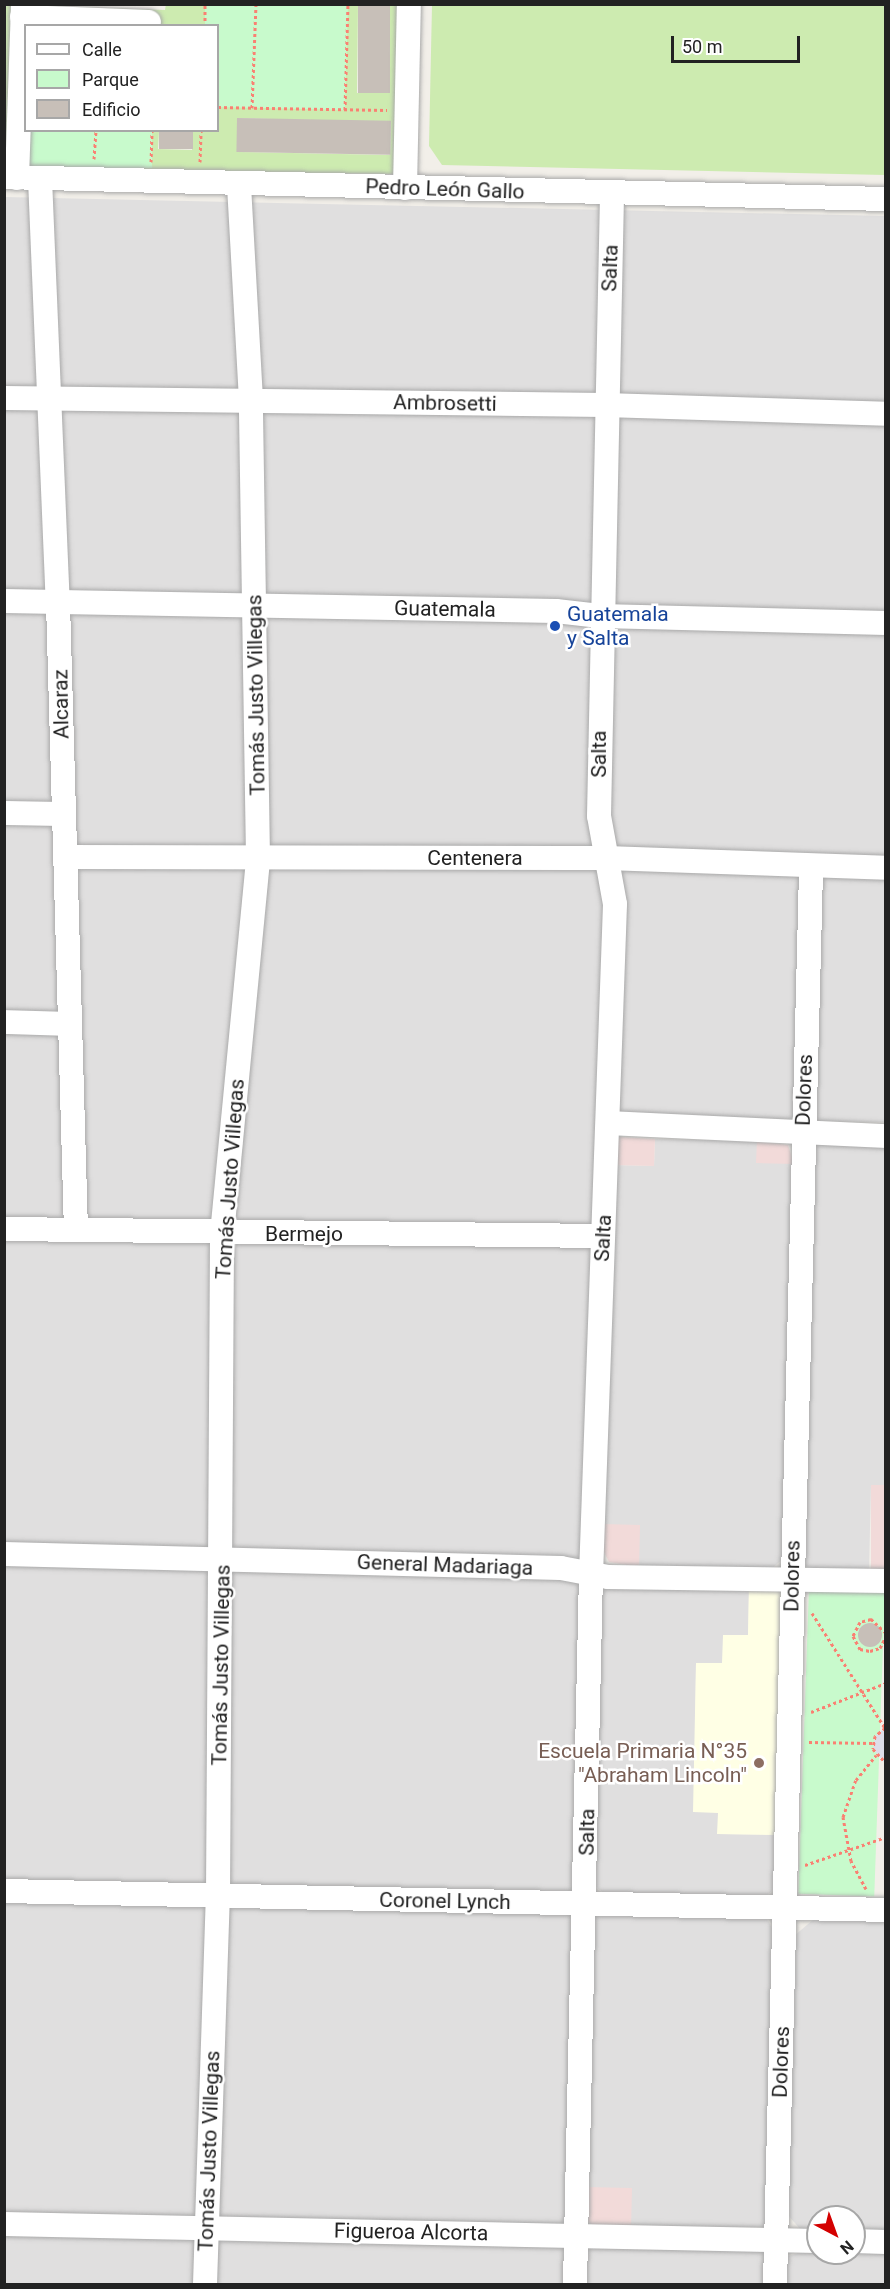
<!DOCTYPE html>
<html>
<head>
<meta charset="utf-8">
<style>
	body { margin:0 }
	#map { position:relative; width:890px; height:2289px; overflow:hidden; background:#f2efe9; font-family:Roboto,sans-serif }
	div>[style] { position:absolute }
	.residential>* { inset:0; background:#e0dfdf }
	.commercial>* { inset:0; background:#f2dad9; transform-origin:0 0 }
	.education>* { inset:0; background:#ffffe5 }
	.grass>* { inset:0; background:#cdebb0 }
	.park>* { inset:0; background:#c8facc; transform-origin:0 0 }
	.plaza>* { inset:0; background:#dddde8 }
	.building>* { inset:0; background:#c7bfb8; transform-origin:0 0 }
	.round { border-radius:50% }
	.path>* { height:3px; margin-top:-1.5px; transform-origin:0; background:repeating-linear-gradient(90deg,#fa8072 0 3px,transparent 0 6px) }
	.roads { filter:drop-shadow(0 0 2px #a9a9a9) drop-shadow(0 0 2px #a9a9a9) }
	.minor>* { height:24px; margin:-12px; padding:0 12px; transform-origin:12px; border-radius:12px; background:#fff }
	.dots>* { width:16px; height:16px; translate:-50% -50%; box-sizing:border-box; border:3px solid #fff; border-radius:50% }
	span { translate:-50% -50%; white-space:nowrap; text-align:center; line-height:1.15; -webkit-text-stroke:5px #fff; paint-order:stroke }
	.street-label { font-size:21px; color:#222 }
	.transit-label { font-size:21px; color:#164399 }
	.left { translate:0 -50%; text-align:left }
	.education-label { font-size:21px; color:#785e54 }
	.right { translate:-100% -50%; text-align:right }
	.frame { position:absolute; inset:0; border:6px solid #222; pointer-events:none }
	.legend { position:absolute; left:24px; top:24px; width:195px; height:108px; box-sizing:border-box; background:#fff; border:2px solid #a7a7a7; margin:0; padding:8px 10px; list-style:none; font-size:18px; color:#222 }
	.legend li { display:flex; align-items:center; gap:12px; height:30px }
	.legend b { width:30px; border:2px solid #a7a7a7 }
	.north { position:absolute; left:806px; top:2205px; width:60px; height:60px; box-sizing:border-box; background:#fff; border:2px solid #a7a7a7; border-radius:50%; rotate:139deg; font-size:16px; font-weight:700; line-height:24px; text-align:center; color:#222 }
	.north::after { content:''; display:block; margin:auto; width:21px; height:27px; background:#d40000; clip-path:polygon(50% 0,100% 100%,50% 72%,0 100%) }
	.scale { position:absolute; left:671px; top:36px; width:129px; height:27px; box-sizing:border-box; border:3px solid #222; border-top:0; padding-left:8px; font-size:18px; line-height:21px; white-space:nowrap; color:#222; -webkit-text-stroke:4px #fff; paint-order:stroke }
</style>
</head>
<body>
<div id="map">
	<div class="residential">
		<i style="clip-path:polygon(5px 197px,885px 216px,885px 1122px,599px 1119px,566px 2243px,765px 2248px,768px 2284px,5px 2284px)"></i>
		<i style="clip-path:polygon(655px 1139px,757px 1141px,794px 1164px,783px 1559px,770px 1570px,639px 1567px,602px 1524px,613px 1165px,654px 1166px)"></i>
		<i style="clip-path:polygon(885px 1142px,886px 1485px,871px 1485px,869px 1573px,815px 1572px,805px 1565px,812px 1144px)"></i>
		<i style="clip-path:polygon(607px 1586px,749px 1586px,748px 1635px,722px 1663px,696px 1663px,694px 1812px,718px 1812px,718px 1834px,777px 1835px,775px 1888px,762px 1900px,605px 1894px,595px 1886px,599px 1597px)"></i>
		<i style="clip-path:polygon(602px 1912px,767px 1919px,775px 1933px,767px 2223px,763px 2227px,631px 2227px,585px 2187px,594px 1916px)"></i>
		<i style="clip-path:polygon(814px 1919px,885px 1919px,885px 2232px,854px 2232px,854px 2217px,818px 2217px,818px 2231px,802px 2231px,786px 2213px,794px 1936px)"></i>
		<i style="clip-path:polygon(818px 2248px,818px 2253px,885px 2250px,885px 2284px,784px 2284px,788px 2256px)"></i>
	</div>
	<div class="commercial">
		<i style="clip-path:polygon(620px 1137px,655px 1139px,654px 1166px,613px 1165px,615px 1140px)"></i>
		<i style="clip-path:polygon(757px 1141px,788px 1145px,794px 1164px,756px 1163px)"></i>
		<i style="left:871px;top:1485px;width:14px;height:88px"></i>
		<i style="clip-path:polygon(602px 1524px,640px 1525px,639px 1567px,609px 1562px,603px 1550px)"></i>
		<i style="clip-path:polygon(585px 2187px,632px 2188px,631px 2227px,592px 2225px,586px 2219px)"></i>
	</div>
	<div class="education">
		<i style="clip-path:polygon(749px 1586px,778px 1589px,782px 1594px,777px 1835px,717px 1834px,718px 1813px,693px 1812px,696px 1663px,722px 1663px,723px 1635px,748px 1635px)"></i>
	</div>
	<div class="grass">
		<i style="clip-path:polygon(evenodd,166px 4px,358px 5px,357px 93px,388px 93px,390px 5px,403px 5px,397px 174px,5px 169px,6px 5px,165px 10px,166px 4px,26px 26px,218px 26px,218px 130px,193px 131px,192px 150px,158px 149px,159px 131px,152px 131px,151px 168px,27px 167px,26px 26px,166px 4px,238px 118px,391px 122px,390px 155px,237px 152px,238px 118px)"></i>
		<i style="clip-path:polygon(432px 5px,885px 5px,885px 175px,442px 165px,429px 146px)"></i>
	</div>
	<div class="park">
		<i style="clip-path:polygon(205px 5px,348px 5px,345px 110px,218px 107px,218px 26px,205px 25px)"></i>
		<i style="left:28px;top:131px;width:124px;height:37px"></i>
		<i style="left:809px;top:1587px;width:76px;height:307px;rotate:2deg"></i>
	</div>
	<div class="plaza">
		<i style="clip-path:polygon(885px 1728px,885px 1763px,873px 1749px,875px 1736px)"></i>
	</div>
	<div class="building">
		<i style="left:358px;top:4px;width:32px;height:89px"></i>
		<i style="left:237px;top:118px;width:154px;height:34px;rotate:1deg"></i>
		<i style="left:159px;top:130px;width:34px;height:19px"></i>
		<i class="round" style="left:858px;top:1623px;width:24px;height:24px"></i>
	</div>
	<div class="path">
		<i style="left:205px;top:26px;width:22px;rotate:-90deg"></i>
		<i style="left:218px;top:107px;width:169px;rotate:1deg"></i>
		<i style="left:252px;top:108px;width:104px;rotate:-87.8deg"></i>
		<i style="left:345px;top:110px;width:106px;rotate:-88.4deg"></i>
		<i style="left:94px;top:159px;width:29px;rotate:-86deg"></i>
		<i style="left:151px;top:162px;width:32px;rotate:-88deg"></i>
		<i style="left:200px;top:162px;width:32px;rotate:-88deg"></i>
		<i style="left:812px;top:1613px;width:136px;rotate:57.6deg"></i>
		<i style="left:886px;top:1633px;width:21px;rotate:-137deg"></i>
		<i style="left:871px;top:1619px;width:11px;rotate:165deg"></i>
		<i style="left:860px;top:1622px;width:16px;rotate:117deg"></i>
		<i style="left:853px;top:1636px;width:15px;rotate:62deg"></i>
		<i style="left:860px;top:1649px;width:10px;rotate:11deg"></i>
		<i style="left:870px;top:1651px;width:10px;rotate:-17deg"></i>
		<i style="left:880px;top:1648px;width:13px;rotate:-63deg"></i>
		<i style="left:811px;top:1712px;width:80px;rotate:-21.1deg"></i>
		<i style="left:885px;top:1728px;width:13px;rotate:141deg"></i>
		<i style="left:875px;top:1736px;width:13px;rotate:99deg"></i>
		<i style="left:873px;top:1749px;width:19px;rotate:47deg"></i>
		<i style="left:809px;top:1742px;width:64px;rotate:0.9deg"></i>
		<i style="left:805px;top:1865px;width:86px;rotate:-19.1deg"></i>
		<i style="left:866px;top:1889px;width:32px;rotate:-118deg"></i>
		<i style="left:851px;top:1861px;width:45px;rotate:-100.3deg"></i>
		<i style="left:843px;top:1817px;width:39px;rotate:-71deg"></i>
		<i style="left:856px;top:1780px;width:32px;rotate:-51deg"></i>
	</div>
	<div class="roads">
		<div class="minor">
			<i style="left:22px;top:17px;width:127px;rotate:2.3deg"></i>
			<i style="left:4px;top:177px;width:882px;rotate:1.43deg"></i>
			<i style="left:17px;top:178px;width:174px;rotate:-88deg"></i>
			<i style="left:40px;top:179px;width:424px;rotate:87.6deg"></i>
			<i style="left:58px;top:603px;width:627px;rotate:88.36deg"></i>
			<i style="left:405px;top:188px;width:184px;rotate:-88.8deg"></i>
			<i style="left:4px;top:398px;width:601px;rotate:0.67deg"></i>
			<i style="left:605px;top:405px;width:281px;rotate:1.8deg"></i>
			<i style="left:4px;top:601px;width:552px;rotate:1.04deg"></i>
			<i style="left:556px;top:611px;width:44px;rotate:6.5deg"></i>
			<i style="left:600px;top:616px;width:286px;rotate:1.4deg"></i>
			<i style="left:4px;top:813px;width:59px;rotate:1deg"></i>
			<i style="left:65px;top:857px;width:541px;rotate:0.11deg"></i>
			<i style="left:606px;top:858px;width:280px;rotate:2deg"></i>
			<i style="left:4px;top:1022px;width:63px;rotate:1.8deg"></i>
			<i style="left:609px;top:1123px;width:277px;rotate:2.7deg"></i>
			<i style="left:4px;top:1229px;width:599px;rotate:0.67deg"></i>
			<i style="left:4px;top:1554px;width:557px;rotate:1.44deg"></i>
			<i style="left:561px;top:1568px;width:48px;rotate:10.8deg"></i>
			<i style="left:608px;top:1577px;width:278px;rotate:0.8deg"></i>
			<i style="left:4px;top:1891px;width:882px;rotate:1.23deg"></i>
			<i style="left:4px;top:2224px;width:814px;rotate:1.2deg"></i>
			<i style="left:854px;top:2241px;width:32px;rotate:2deg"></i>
			<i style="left:205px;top:2284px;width:388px;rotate:-88.1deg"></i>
			<i style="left:218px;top:1896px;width:662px;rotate:-89.65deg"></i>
			<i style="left:222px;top:1234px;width:378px;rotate:-84.5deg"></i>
			<i style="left:258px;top:858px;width:458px;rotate:-90.9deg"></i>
			<i style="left:251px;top:400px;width:217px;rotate:-93.2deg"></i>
			<i style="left:575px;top:2284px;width:709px;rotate:-88.71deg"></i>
			<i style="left:591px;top:1575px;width:671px;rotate:-87.95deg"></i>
			<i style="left:615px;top:904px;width:89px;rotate:-100.3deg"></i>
			<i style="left:599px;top:816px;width:622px;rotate:-88.8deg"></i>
			<i style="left:775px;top:2284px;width:1417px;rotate:-88.54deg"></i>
		</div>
	</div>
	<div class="dots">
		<i style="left:555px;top:626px;background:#1a4fb4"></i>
		<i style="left:759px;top:1763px;background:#8d6e63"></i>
	</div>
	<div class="street-label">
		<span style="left:445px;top:189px;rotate:2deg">Pedro León Gallo</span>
		<span style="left:610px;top:268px;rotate:-88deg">Salta</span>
		<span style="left:445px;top:403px;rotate:1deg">Ambrosetti</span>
		<span style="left:445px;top:609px;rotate:1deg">Guatemala</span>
		<span style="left:256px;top:695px;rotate:-91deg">Tomás Justo Villegas</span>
		<span style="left:61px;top:704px;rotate:-91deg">Alcaraz</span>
		<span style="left:599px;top:754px;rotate:-90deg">Salta</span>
		<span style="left:475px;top:858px">Centenera</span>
		<span style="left:804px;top:1090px;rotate:-88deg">Dolores</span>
		<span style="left:230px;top:1179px;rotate:-86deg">Tomás Justo Villegas</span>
		<span style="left:304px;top:1234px">Bermejo</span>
		<span style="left:603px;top:1238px;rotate:-87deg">Salta</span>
		<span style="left:445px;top:1565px;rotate:2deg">General Madariaga</span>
		<span style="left:792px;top:1576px;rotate:-89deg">Dolores</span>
		<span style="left:221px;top:1665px;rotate:-89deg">Tomás Justo Villegas</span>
		<span style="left:587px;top:1832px;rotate:-89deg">Salta</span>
		<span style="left:445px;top:1901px;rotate:1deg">Coronel Lynch</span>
		<span style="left:781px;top:2062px;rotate:-88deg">Dolores</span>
		<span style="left:209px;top:2151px;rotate:-88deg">Tomás Justo Villegas</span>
		<span style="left:411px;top:2232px;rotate:1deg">Figueroa Alcorta</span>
	</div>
	<div class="transit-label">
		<span class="left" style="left:567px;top:626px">Guatemala<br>y Salta</span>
	</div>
	<div class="education-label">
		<span class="right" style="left:747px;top:1763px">Escuela Primaria N°35<br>"Abraham Lincoln"</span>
	</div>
	<div class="frame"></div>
	<ul class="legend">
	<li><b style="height:8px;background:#fff"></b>Calle</li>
	<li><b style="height:16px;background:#c8facc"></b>Parque</li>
	<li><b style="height:16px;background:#c7bfb8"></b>Edificio</li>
	</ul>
	<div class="north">N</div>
	<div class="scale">50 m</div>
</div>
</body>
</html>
